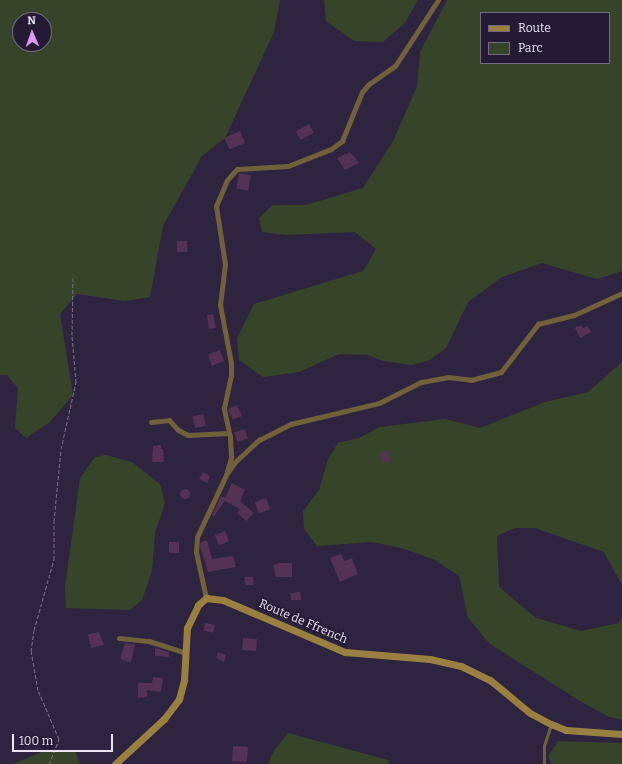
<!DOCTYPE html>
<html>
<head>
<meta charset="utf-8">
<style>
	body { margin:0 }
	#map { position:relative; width:622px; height:764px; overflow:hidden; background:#2e243f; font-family:Bitter,serif }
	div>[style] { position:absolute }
	.green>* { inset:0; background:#36452a }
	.building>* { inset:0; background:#533253; transform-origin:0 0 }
	.round { border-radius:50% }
	.path>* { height:1px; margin-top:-0.5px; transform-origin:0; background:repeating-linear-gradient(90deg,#7b728a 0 4px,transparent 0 6px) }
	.service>* { height:2.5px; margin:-1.25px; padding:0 1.25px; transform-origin:1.25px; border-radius:1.25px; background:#71613b }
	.minor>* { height:5px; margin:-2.5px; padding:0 2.5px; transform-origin:2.5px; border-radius:2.5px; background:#71613b }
	.secondary>* { height:7px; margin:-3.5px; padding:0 3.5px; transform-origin:3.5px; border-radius:3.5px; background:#997f40 }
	span { translate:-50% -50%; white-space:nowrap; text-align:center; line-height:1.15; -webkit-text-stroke:3px #241a34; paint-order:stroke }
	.street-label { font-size:12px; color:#ebe5f7 }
	.legend { position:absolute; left:480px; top:12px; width:130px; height:52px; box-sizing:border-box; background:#241a34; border:1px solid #746b82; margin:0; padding:5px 7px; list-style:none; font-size:12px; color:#ebe5f7 }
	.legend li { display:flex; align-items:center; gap:8px; height:20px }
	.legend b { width:20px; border:1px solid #746b82 }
	.north { position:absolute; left:12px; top:12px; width:40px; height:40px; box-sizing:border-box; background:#241a34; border:1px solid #746b82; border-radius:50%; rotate:358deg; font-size:11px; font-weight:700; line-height:16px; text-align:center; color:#ebe5f7 }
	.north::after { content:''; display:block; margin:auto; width:14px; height:18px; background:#de98f2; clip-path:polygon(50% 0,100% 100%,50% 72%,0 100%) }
	.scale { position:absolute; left:12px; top:734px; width:101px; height:18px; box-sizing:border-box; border:2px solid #ebe5f7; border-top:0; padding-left:5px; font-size:12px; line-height:14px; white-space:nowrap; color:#ebe5f7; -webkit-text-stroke:3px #241a34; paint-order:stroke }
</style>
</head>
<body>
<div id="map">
	<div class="green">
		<i style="clip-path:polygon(evenodd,0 0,280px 0,274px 32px,225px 138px,202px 156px,163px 226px,150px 297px,125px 301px,77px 294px,60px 314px,73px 395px,49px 423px,26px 438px,15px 428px,18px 388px,7px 375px,0 375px,0 0,20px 20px,44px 20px,44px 44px,20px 44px,20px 20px)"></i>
		<i style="clip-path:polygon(324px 0,418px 0,405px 23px,383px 42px,354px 41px,326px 21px)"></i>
		<i style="clip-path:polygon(evenodd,447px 0,622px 0,622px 271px,597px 279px,542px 263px,502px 277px,468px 302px,446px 348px,430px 360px,412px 365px,383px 361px,368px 355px,339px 354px,299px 372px,263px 377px,239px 360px,237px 338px,254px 304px,363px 271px,376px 249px,355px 232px,285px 235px,262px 232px,259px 218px,273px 205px,306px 205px,363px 188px,393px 141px,417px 87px,420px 52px,447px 0,481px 13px,609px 13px,609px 63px,481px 63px,481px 13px)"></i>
		<i style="clip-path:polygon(622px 362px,622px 585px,604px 552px,535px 528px,515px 528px,497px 536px,499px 587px,536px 618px,581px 631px,619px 623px,622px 617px,622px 720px,609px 717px,580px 701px,490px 644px,468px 618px,459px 576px,435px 560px,402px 548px,371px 542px,317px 546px,304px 529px,303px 511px,319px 490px,328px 459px,338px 443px,359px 438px,380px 427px,445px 419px,480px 428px,545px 402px,588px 392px)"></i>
		<i style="clip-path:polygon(106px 455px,132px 462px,160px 484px,165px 503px,155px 533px,152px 571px,142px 600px,130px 610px,66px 608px,65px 587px,80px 478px,95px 457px)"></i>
		<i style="clip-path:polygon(288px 733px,388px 760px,389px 764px,268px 764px,273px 752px)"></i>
		<i style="clip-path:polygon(558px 741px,622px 743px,622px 764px,552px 764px,548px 756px)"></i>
		<i style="clip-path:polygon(75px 750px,80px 764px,13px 764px,44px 751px)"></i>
	</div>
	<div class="building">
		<i style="left:309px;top:124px;width:10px;height:15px;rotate:61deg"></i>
		<i style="left:240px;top:131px;width:13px;height:17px;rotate:67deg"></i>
		<i style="clip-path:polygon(350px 152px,359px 163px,345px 170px,337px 158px)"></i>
		<i style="left:239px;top:173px;width:12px;height:16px;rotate:9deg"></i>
		<i style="left:177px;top:241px;width:10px;height:11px"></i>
		<i style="clip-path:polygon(213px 314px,216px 328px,209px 329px,207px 315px)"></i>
		<i style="clip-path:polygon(581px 325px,583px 328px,588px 326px,591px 332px,580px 338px,575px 328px)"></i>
		<i style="left:220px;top:350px;width:12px;height:13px;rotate:70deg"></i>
		<i style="left:237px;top:405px;width:12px;height:10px;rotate:66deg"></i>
		<i style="left:203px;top:414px;width:12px;height:11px;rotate:76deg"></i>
		<i style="left:245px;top:429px;width:10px;height:11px;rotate:73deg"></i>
		<i style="clip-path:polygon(161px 445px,161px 449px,163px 449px,164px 462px,152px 462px,153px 446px)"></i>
		<i style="clip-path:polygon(390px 451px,390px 462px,381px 463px,381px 452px)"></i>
		<i style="clip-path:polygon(203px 472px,210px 476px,207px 483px,199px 479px)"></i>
		<i style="clip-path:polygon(232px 483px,245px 490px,240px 501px,254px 513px,246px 521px,237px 513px,240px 509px,225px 501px,214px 516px,212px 515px,221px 496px,225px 498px)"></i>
		<i class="round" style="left:180px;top:489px;width:10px;height:10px"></i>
		<i style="left:266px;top:498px;width:12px;height:12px;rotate:70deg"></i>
		<i style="left:225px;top:531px;width:11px;height:11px;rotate:68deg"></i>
		<i style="clip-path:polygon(207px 540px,212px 559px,233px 556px,236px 567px,208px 572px,200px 546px,201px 542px)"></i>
		<i style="left:169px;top:542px;width:10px;height:11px"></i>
		<i style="clip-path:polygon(341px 554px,344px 561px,352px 558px,358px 574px,340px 582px,330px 558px)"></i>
		<i style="clip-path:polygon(279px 563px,292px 563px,292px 577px,276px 577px,273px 565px)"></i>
		<i style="clip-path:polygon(244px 577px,253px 577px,254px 585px,246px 585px)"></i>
		<i style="clip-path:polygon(300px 592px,301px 600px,291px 600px,290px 593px)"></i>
		<i style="left:205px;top:623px;width:10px;height:8px;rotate:11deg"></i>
		<i style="clip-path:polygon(99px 632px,104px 645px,91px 648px,88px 634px)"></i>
		<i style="left:243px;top:638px;width:14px;height:12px;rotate:4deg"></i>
		<i style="clip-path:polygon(125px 643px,135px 644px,131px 663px,120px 659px)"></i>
		<i style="clip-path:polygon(155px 648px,169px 652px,169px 657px,155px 656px)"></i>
		<i style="clip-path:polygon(218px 652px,226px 655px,224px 662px,216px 658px)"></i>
		<i style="clip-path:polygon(153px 677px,163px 678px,161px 692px,147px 690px,147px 697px,138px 698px,138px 683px,152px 683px)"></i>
		<i style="left:233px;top:746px;width:15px;height:15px;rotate:4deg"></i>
	</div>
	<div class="path">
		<i style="left:49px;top:764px;width:27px;rotate:-68deg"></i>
		<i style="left:59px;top:739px;width:53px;rotate:-113.2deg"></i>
		<i style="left:38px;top:690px;width:40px;rotate:-100deg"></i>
		<i style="left:31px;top:651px;width:21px;rotate:-82deg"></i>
		<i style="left:34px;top:630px;width:74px;rotate:-74.3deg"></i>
		<i style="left:54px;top:559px;width:38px;rotate:-90deg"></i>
		<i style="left:54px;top:521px;width:72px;rotate:-84.4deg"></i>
		<i style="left:61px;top:449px;width:69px;rotate:-77.4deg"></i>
		<i style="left:76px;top:382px;width:47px;rotate:-94.9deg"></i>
		<i style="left:72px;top:335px;width:57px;rotate:-89deg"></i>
	</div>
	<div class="service">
		<i style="left:544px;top:764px;width:18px;rotate:-90deg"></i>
		<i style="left:544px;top:746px;width:22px;rotate:-72deg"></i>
	</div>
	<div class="minor">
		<i style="left:151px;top:422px;width:18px;rotate:-6deg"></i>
		<i style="left:169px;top:420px;width:13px;rotate:48deg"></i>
		<i style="left:178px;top:430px;width:11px;rotate:27deg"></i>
		<i style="left:188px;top:435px;width:41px;rotate:-2.8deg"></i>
		<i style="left:228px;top:472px;width:12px;rotate:-55deg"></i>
		<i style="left:235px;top:462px;width:33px;rotate:-43deg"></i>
		<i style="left:259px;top:440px;width:36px;rotate:-27deg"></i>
		<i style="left:291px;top:424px;width:90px;rotate:-13.4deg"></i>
		<i style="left:379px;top:403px;width:47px;rotate:-26.6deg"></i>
		<i style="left:421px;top:382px;width:27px;rotate:-10deg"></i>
		<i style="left:448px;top:377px;width:23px;rotate:7deg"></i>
		<i style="left:471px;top:380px;width:31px;rotate:-15deg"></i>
		<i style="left:501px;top:372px;width:61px;rotate:-52.4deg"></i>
		<i style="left:538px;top:324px;width:37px;rotate:-14deg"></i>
		<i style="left:574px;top:315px;width:53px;rotate:-24.6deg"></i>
		<i style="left:206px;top:598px;width:47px;rotate:-102.3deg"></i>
		<i style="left:196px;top:552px;width:15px;rotate:-86deg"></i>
		<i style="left:197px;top:537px;width:68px;rotate:-64.9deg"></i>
		<i style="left:226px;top:475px;width:19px;rotate:-74deg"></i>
		<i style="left:231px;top:457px;width:20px;rotate:-93deg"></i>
		<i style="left:230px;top:437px;width:30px;rotate:-102deg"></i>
		<i style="left:224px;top:408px;width:34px;rotate:-78deg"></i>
		<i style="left:231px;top:375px;width:12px;rotate:-90deg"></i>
		<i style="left:231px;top:363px;width:59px;rotate:-100.7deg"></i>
		<i style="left:220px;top:305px;width:41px;rotate:-83deg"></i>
		<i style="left:225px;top:264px;width:59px;rotate:-98.8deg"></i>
		<i style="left:216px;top:206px;width:28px;rotate:-67deg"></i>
		<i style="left:227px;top:180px;width:15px;rotate:-48deg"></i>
		<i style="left:237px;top:169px;width:51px;rotate:-3.4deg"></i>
		<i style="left:288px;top:166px;width:46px;rotate:-21.6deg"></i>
		<i style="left:331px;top:149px;width:14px;rotate:-36deg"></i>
		<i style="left:342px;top:141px;width:53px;rotate:-67.8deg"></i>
		<i style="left:362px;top:92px;width:11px;rotate:-49deg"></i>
		<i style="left:369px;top:84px;width:32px;rotate:-35deg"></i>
		<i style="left:395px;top:66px;width:79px;rotate:-56.9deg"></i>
		<i style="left:119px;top:638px;width:30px;rotate:6deg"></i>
		<i style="left:149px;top:641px;width:38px;rotate:18deg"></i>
	</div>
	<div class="secondary">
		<i style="left:115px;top:764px;width:67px;rotate:-42.6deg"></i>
		<i style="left:164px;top:719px;width:25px;rotate:-53deg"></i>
		<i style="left:179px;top:699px;width:20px;rotate:-75deg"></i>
		<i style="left:184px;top:680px;width:52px;rotate:-86.7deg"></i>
		<i style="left:187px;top:628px;width:25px;rotate:-64deg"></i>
		<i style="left:198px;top:605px;width:11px;rotate:-41deg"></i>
		<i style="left:206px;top:598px;width:17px;rotate:7deg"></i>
		<i style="left:223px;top:600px;width:133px;rotate:23.1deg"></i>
		<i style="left:345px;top:652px;width:85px;rotate:4.7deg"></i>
		<i style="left:430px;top:659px;width:32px;rotate:13deg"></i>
		<i style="left:461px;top:666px;width:32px;rotate:26deg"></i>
		<i style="left:490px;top:680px;width:52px;rotate:39.5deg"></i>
		<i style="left:530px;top:713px;width:24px;rotate:28deg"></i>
		<i style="left:551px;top:724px;width:16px;rotate:22deg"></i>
		<i style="left:566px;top:730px;width:56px;rotate:4.1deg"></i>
	</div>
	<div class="street-label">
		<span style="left:303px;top:622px;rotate:23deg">Route de Ffrench</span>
	</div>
	<ul class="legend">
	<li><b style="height:5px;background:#997f40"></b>Route</li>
	<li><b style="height:11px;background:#36452a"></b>Parc</li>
	</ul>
	<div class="north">N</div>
	<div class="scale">100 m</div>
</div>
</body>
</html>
